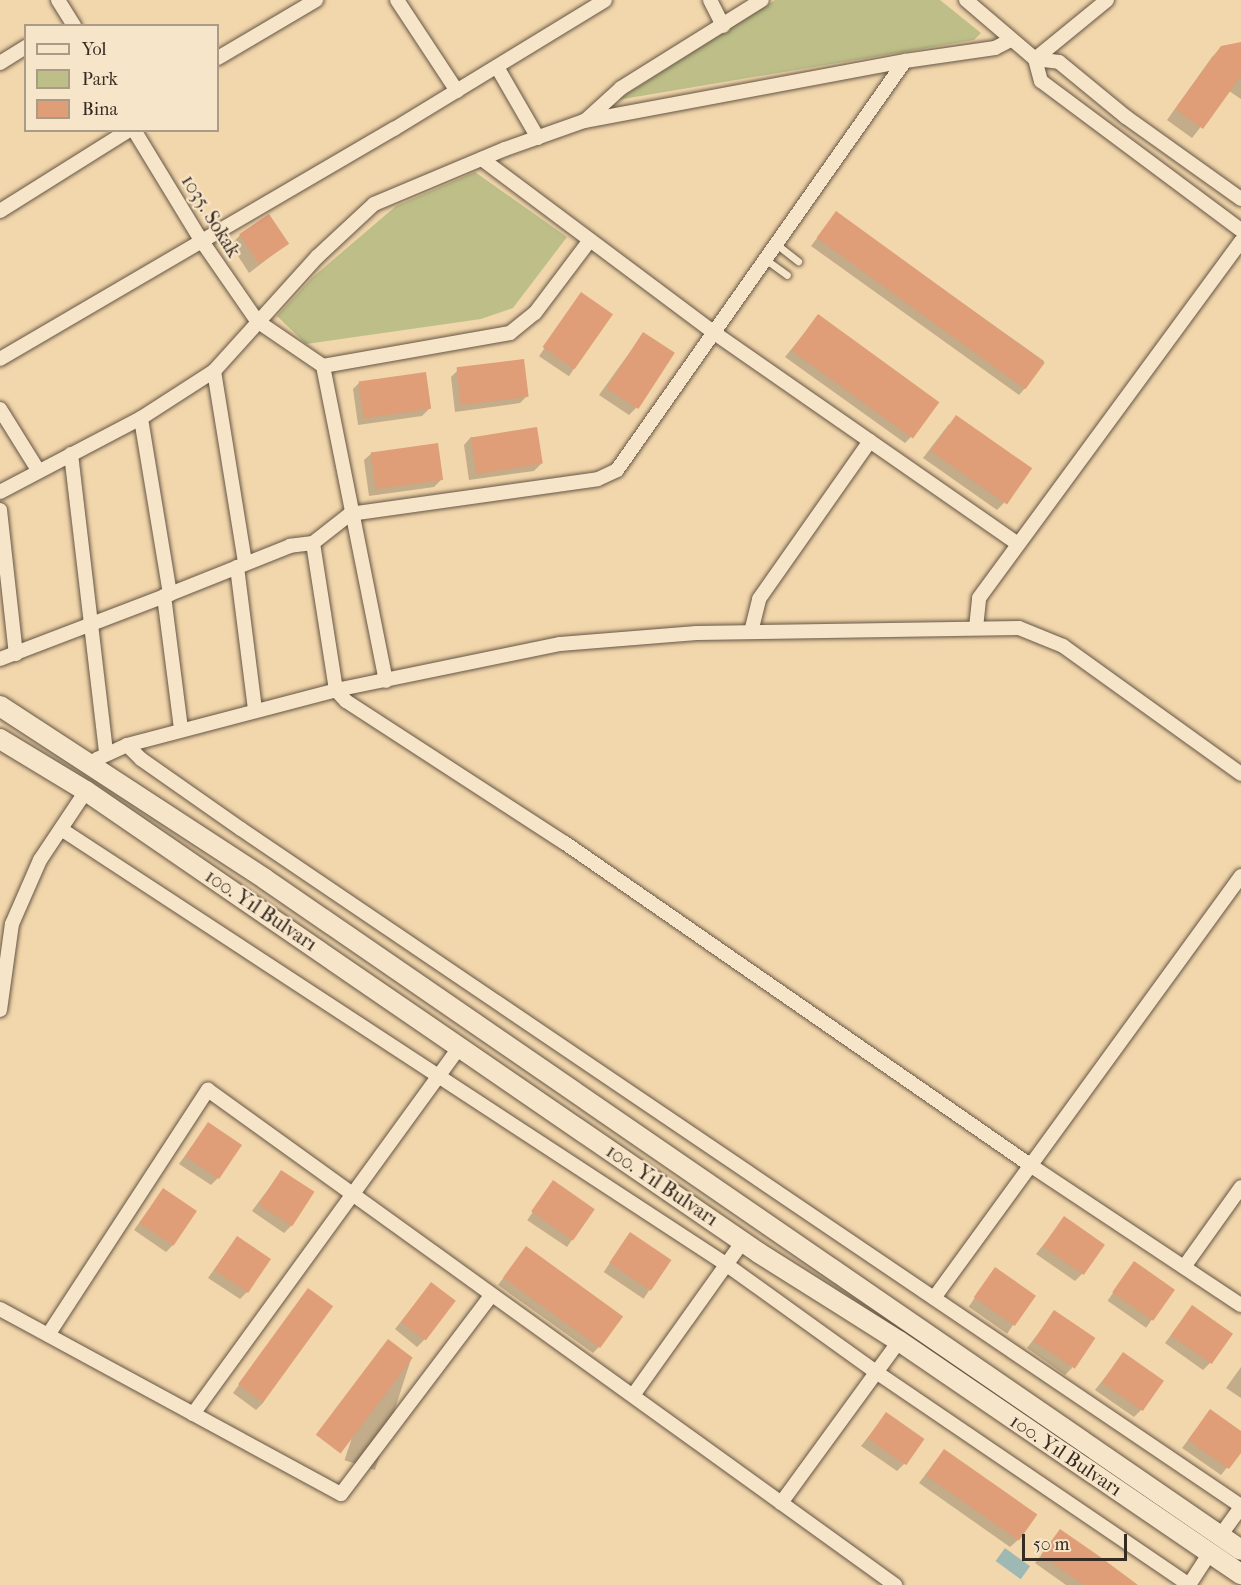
<!DOCTYPE html>
<html>
<head>
<meta charset="utf-8">
<style>
	body { margin:0 }
	#map { position:relative; width:1241px; height:1585px; overflow:hidden; background:#f3d7ac; font-family:"IM FELL French Canon",serif }
	div>[style] { position:absolute }
	.green>* { inset:0; background:#bdbe88 }
	.water>* { inset:0; background:#9eb8b3; transform-origin:0 0 }
	.shadow>* { inset:0; background:#0003; transform-origin:0 0 }
	.building>* { inset:0; background:#df9d78; transform-origin:0 0 }
	.roads { filter:drop-shadow(0 0 2px #655645) drop-shadow(0 0 2px #655645) }
	.lane>* { height:7px; margin:-3.5px; padding:0 3.5px; transform-origin:3.5px; border-radius:3.5px; background:#f7e5c9 }
	.street>* { height:14px; margin:-7px; padding:0 7px; transform-origin:7px; border-radius:7px; background:#f7e5c9 }
	.secondary>* { height:20px; margin:-10px; padding:0 10px; transform-origin:10px; border-radius:10px; background:#f7e5c9 }
	span { translate:-50% -50%; white-space:nowrap; text-align:center; line-height:1.15; -webkit-text-stroke:4.5px #f7e5c9; paint-order:stroke }
	.street-label { font-size:20px; color:#362b23 }
	.legend { position:absolute; left:24px; top:24px; width:195px; height:108px; box-sizing:border-box; background:#f7e5c9; border:2px solid #aa9b87; margin:0; padding:8px 10px; list-style:none; font-size:18px; color:#362b23 }
	.legend li { display:flex; align-items:center; gap:12px; height:30px }
	.legend b { width:30px; border:2px solid #aa9b87 }
	.scale { position:absolute; left:1022px; top:1534px; width:105px; height:27px; box-sizing:border-box; border:3px solid #362b23; border-top:0; padding-left:8px; font-size:18px; line-height:21px; white-space:nowrap; color:#362b23; -webkit-text-stroke:4px #f7e5c9; paint-order:stroke }
</style>
</head>
<body>
<div id="map">
	<div class="green">
		<i style="clip-path:polygon(775px 0,940px 0,981px 33px,974px 40px,617px 100px)"></i>
		<i style="clip-path:polygon(475px 172px,567px 237px,513px 308px,481px 319px,306px 344px,277px 316px,313px 277px,396px 206px)"></i>
	</div>
	<div class="water">
		<i style="left:1005px;top:1548px;width:31px;height:16px;rotate:36deg"></i>
	</div>
	<div class="shadow">
		<i style="clip-path:polygon(1241px 44px,1241px 99px,1229px 91px,1192px 138px,1167px 120px,1212px 57px,1222px 47px)"></i>
		<i style="clip-path:polygon(836px 213px,1044px 361px,1026px 387px,1019px 395px,811px 246px)"></i>
		<i style="clip-path:polygon(240px 235px,287px 244px,249px 273px,231px 245px)"></i>
		<i style="left:581px;top:294px;width:36px;height:75px;rotate:34deg"></i>
		<i style="clip-path:polygon(818px 316px,912px 436px,905px 443px,785px 357px)"></i>
		<i style="clip-path:polygon(643px 334px,636px 408px,629px 415px,599px 395px)"></i>
		<i style="clip-path:polygon(458px 370px,527px 396px,520px 403px,455px 412px,451px 377px)"></i>
		<i style="clip-path:polygon(360px 382px,429px 409px,422px 416px,358px 425px,353px 389px)"></i>
		<i style="clip-path:polygon(949px 424px,1004px 503px,997px 510px,923px 458px)"></i>
		<i style="clip-path:polygon(471px 437px,541px 464px,534px 471px,469px 480px,464px 445px)"></i>
		<i style="clip-path:polygon(372px 453px,441px 480px,434px 487px,369px 496px,364px 460px)"></i>
		<i style="clip-path:polygon(208px 1124px,218px 1178px,211px 1185px,179px 1164px)"></i>
		<i style="clip-path:polygon(281px 1172px,291px 1226px,284px 1233px,252px 1211px)"></i>
		<i style="left:553px;top:1182px;width:48px;height:46px;rotate:34deg"></i>
		<i style="clip-path:polygon(163px 1190px,173px 1245px,166px 1252px,134px 1230px)"></i>
		<i style="clip-path:polygon(1065px 1218px,1082px 1274px,1075px 1281px,1036px 1254px)"></i>
		<i style="left:630px;top:1233px;width:48px;height:47px;rotate:34deg"></i>
		<i style="clip-path:polygon(237px 1238px,247px 1292px,240px 1299px,208px 1278px)"></i>
		<i style="clip-path:polygon(526px 1248px,600px 1346px,593px 1353px,498px 1285px)"></i>
		<i style="left:1134px;top:1263px;width:47px;height:46px;rotate:35deg"></i>
		<i style="left:995px;top:1269px;width:47px;height:46px;rotate:35deg"></i>
		<i style="clip-path:polygon(431px 1284px,424px 1340px,417px 1347px,395px 1329px)"></i>
		<i style="clip-path:polygon(308px 1290px,263px 1403px,256px 1410px,233px 1393px)"></i>
		<i style="clip-path:polygon(1192px 1307px,1210px 1363px,1203px 1370px,1165px 1343px)"></i>
		<i style="clip-path:polygon(1055px 1312px,1072px 1368px,1065px 1375px,1027px 1348px)"></i>
		<i style="left:381px;top:1348px;width:32px;height:118px;rotate:18deg"></i>
		<i style="clip-path:polygon(1124px 1354px,1141px 1410px,1134px 1417px,1095px 1390px)"></i>
		<i style="clip-path:polygon(1241px 1367px,1241px 1398px,1226px 1388px)"></i>
		<i style="clip-path:polygon(1210px 1411px,1241px 1433px,1241px 1450px,1221px 1475px,1182px 1448px)"></i>
		<i style="clip-path:polygon(886px 1414px,904px 1464px,897px 1471px,861px 1446px)"></i>
		<i style="clip-path:polygon(944px 1450px,1018px 1540px,1010px 1547px,919px 1483px)"></i>
		<i style="clip-path:polygon(1060px 1531px,1136px 1585px,1066px 1585px,1035px 1563px)"></i>
	</div>
	<div class="building">
		<i style="clip-path:polygon(1241px 42px,1241px 76px,1203px 129px,1175px 109px,1221px 46px)"></i>
		<i style="left:836px;top:211px;width:258px;height:33px;rotate:36deg"></i>
		<i style="left:269px;top:214px;width:36px;height:36px;rotate:56deg"></i>
		<i style="left:581px;top:292px;width:39px;height:67px;rotate:35deg"></i>
		<i style="left:818px;top:314px;width:150px;height:45px;rotate:36deg"></i>
		<i style="left:643px;top:332px;width:38px;height:67px;rotate:33deg"></i>
		<i style="left:524px;top:359px;width:38px;height:68px;rotate:83deg"></i>
		<i style="left:426px;top:372px;width:37px;height:68px;rotate:82deg"></i>
		<i style="left:956px;top:415px;width:93px;height:44px;rotate:35deg"></i>
		<i style="left:537px;top:427px;width:37px;height:67px;rotate:81deg"></i>
		<i style="left:438px;top:443px;width:37px;height:68px;rotate:82deg"></i>
		<i style="left:208px;top:1122px;width:41px;height:41px;rotate:34deg"></i>
		<i style="left:281px;top:1170px;width:40px;height:41px;rotate:33deg"></i>
		<i style="left:553px;top:1180px;width:51px;height:38px;rotate:35deg"></i>
		<i style="left:163px;top:1188px;width:41px;height:42px;rotate:34deg"></i>
		<i style="left:1064px;top:1216px;width:50px;height:37px;rotate:35deg"></i>
		<i style="left:630px;top:1232px;width:50px;height:37px;rotate:34deg"></i>
		<i style="left:237px;top:1236px;width:41px;height:41px;rotate:34deg"></i>
		<i style="left:526px;top:1246px;width:120px;height:39px;rotate:36deg"></i>
		<i style="left:1134px;top:1261px;width:50px;height:38px;rotate:35deg"></i>
		<i style="left:995px;top:1267px;width:50px;height:37px;rotate:35deg"></i>
		<i style="left:431px;top:1282px;width:31px;height:50px;rotate:37deg"></i>
		<i style="left:308px;top:1288px;width:31px;height:119px;rotate:36deg"></i>
		<i style="left:1192px;top:1305px;width:50px;height:37px;rotate:35deg"></i>
		<i style="left:1054px;top:1310px;width:50px;height:37px;rotate:34deg"></i>
		<i style="left:388px;top:1339px;width:31px;height:120px;rotate:37deg"></i>
		<i style="left:1123px;top:1352px;width:50px;height:37px;rotate:35deg"></i>
		<i style="clip-path:polygon(1210px 1409px,1241px 1431px,1241px 1453px,1229px 1469px,1188px 1440px)"></i>
		<i style="left:886px;top:1412px;width:47px;height:32px;rotate:35deg"></i>
		<i style="left:944px;top:1449px;width:114px;height:32px;rotate:35deg"></i>
		<i style="clip-path:polygon(1060px 1529px,1099px 1556px,1138px 1585px,1084px 1585px,1041px 1555px)"></i>
	</div>
	<div class="roads">
		<div class="lane">
			<i style="left:776px;top:244px;width:28px;rotate:38deg"></i>
			<i style="left:765px;top:259px;width:27px;rotate:36deg"></i>
		</div>
		<div class="street">
			<i style="left:58px;top:0;width:31px;rotate:58deg"></i>
			<i style="left:397px;top:0;width:109px;rotate:56.6deg"></i>
			<i style="left:710px;top:0;width:29px;rotate:63deg"></i>
			<i style="left:966px;top:0;width:91px;rotate:40.5deg"></i>
			<i style="left:1035px;top:59px;width:24px;rotate:7deg"></i>
			<i style="left:1059px;top:62px;width:87px;rotate:39.4deg"></i>
			<i style="left:1126px;top:117px;width:141px;rotate:35.5deg"></i>
			<i style="left:218px;top:58px;width:114px;rotate:-30.6deg"></i>
			<i style="left:1035px;top:59px;width:23px;rotate:75deg"></i>
			<i style="left:1041px;top:81px;width:249px;rotate:36.7deg"></i>
			<i style="left:1035px;top:59px;width:93px;rotate:-39.3deg"></i>
			<i style="left:0;top:63px;width:31px;rotate:-32deg"></i>
			<i style="left:497px;top:67px;width:82px;rotate:60deg"></i>
			<i style="left:586px;top:120px;width:47px;rotate:-42.4deg"></i>
			<i style="left:621px;top:88px;width:166px;rotate:-32deg"></i>
			<i style="left:134px;top:130px;width:129px;rotate:58.7deg"></i>
			<i style="left:201px;top:240px;width:98px;rotate:55.3deg"></i>
			<i style="left:257px;top:321px;width:80px;rotate:34.3deg"></i>
			<i style="left:323px;top:366px;width:321px;rotate:78.7deg"></i>
			<i style="left:482px;top:159px;width:289px;rotate:36.8deg"></i>
			<i style="left:713px;top:332px;width:371px;rotate:34.8deg"></i>
			<i style="left:0;top:211px;width:152px;rotate:-32.1deg"></i>
			<i style="left:0;top:359px;width:456px;rotate:-30.3deg"></i>
			<i style="left:394px;top:129px;width:247px;rotate:-31.4deg"></i>
			<i style="left:323px;top:366px;width:190px;rotate:-10deg"></i>
			<i style="left:510px;top:333px;width:32px;rotate:-39deg"></i>
			<i style="left:535px;top:313px;width:91px;rotate:-53deg"></i>
			<i style="left:214px;top:371px;width:194px;rotate:80.8deg"></i>
			<i style="left:0;top:409px;width:72px;rotate:58.1deg"></i>
			<i style="left:71px;top:454px;width:300px;rotate:83.3deg"></i>
			<i style="left:0;top:492px;width:159px;rotate:-27.7deg"></i>
			<i style="left:141px;top:418px;width:87px;rotate:-32.8deg"></i>
			<i style="left:214px;top:371px;width:154px;rotate:-47.9deg"></i>
			<i style="left:317px;top:257px;width:78px;rotate:-42.9deg"></i>
			<i style="left:374px;top:204px;width:142px;rotate:-22.8deg"></i>
			<i style="left:505px;top:149px;width:84px;rotate:-19.5deg"></i>
			<i style="left:584px;top:121px;width:327px;rotate:-10.6deg"></i>
			<i style="left:905px;top:61px;width:91px;rotate:-8.2deg"></i>
			<i style="left:995px;top:48px;width:18px;rotate:-27deg"></i>
			<i style="left:0;top:510px;width:145px;rotate:83.7deg"></i>
			<i style="left:313px;top:543px;width:47px;rotate:-38.1deg"></i>
			<i style="left:350px;top:514px;width:250px;rotate:-8deg"></i>
			<i style="left:598px;top:479px;width:21px;rotate:-25deg"></i>
			<i style="left:617px;top:470px;width:500px;rotate:-54.85deg"></i>
			<i style="left:237px;top:567px;width:143px;rotate:82.8deg"></i>
			<i style="left:164px;top:596px;width:134px;rotate:82.7deg"></i>
			<i style="left:976px;top:628px;width:30px;rotate:-84deg"></i>
			<i style="left:979px;top:598px;width:443px;rotate:-53.7deg"></i>
			<i style="left:751px;top:632px;width:34px;rotate:-76deg"></i>
			<i style="left:759px;top:599px;width:193px;rotate:-54.9deg"></i>
			<i style="left:0;top:659px;width:182px;rotate:-20.9deg"></i>
			<i style="left:170px;top:594px;width:178px;rotate:-99.4deg"></i>
			<i style="left:336px;top:690px;width:15px;rotate:48deg"></i>
			<i style="left:346px;top:701px;width:261px;rotate:33deg"></i>
			<i style="left:565px;top:843px;width:566px;rotate:34.7deg"></i>
			<i style="left:1030px;top:1165px;width:253px;rotate:33.6deg"></i>
			<i style="left:336px;top:690px;width:229px;rotate:-11.6deg"></i>
			<i style="left:560px;top:644px;width:137px;rotate:-4.6deg"></i>
			<i style="left:697px;top:633px;width:322px;rotate:-0.9deg"></i>
			<i style="left:1019px;top:628px;width:48px;rotate:22.2deg"></i>
			<i style="left:1063px;top:646px;width:219px;rotate:35.7deg"></i>
			<i style="left:127px;top:745px;width:20px;rotate:45deg"></i>
			<i style="left:141px;top:759px;width:122px;rotate:35deg"></i>
			<i style="left:241px;top:829px;width:1208px;rotate:34.1deg"></i>
			<i style="left:95px;top:769px;width:10px;rotate:-79deg"></i>
			<i style="left:97px;top:759px;width:33px;rotate:-25deg"></i>
			<i style="left:127px;top:745px;width:216px;rotate:-14.7deg"></i>
			<i style="left:336px;top:690px;width:149px;rotate:-98.9deg"></i>
			<i style="left:313px;top:543px;width:23px;rotate:173deg"></i>
			<i style="left:290px;top:546px;width:129px;rotate:158.2deg"></i>
			<i style="left:61px;top:829px;width:796px;rotate:33.21deg"></i>
			<i style="left:727px;top:1265px;width:183px;rotate:35.7deg"></i>
			<i style="left:876px;top:1372px;width:379px;rotate:34.2deg"></i>
			<i style="left:0;top:1010px;width:87px;rotate:-82.1deg"></i>
			<i style="left:12px;top:924px;width:70px;rotate:-66.4deg"></i>
			<i style="left:40px;top:860px;width:83px;rotate:-56.3deg"></i>
			<i style="left:1184px;top:1267px;width:98px;rotate:-54.5deg"></i>
			<i style="left:934px;top:1298px;width:522px;rotate:-53.96deg"></i>
			<i style="left:0;top:1309px;width:388px;rotate:28.5deg"></i>
			<i style="left:341px;top:1494px;width:247px;rotate:-52.9deg"></i>
			<i style="left:48px;top:1335px;width:293px;rotate:-56.9deg"></i>
			<i style="left:208px;top:1090px;width:847px;rotate:35.77deg"></i>
			<i style="left:634px;top:1394px;width:188px;rotate:-54.5deg"></i>
			<i style="left:193px;top:1414px;width:454px;rotate:-54deg"></i>
			<i style="left:781px;top:1503px;width:200px;rotate:-53.9deg"></i>
			<i style="left:1220px;top:1536px;width:36px;rotate:-54deg"></i>
			<i style="left:1189px;top:1585px;width:38px;rotate:-57deg"></i>
		</div>
		<div class="secondary">
			<i style="left:0;top:706px;width:316px;rotate:33.1deg"></i>
			<i style="left:265px;top:879px;width:1184px;rotate:34.51deg"></i>
			<i style="left:0;top:739px;width:100px;rotate:31.2deg"></i>
			<i style="left:86px;top:791px;width:816px;rotate:34.47deg"></i>
			<i style="left:759px;top:1253px;width:165px;rotate:32.2deg"></i>
			<i style="left:899px;top:1341px;width:414px;rotate:34.3deg"></i>
		</div>
	</div>
	<div class="street-label">
		<span style="left:211px;top:216px;rotate:58deg">1035. Sokak</span>
		<span style="left:261px;top:910px;rotate:34deg">100. Yıl Bulvarı</span>
		<span style="left:662px;top:1185px;rotate:34deg">100. Yıl Bulvarı</span>
		<span style="left:1066px;top:1455px;rotate:34deg">100. Yıl Bulvarı</span>
	</div>
	<ul class="legend">
	<li><b style="height:8px;background:#f7e5c9"></b>Yol</li>
	<li><b style="height:16px;background:#bdbe88"></b>Park</li>
	<li><b style="height:16px;background:#df9d78"></b>Bina</li>
	</ul>
	<div class="scale">50 m</div>
</div>
</body>
</html>
